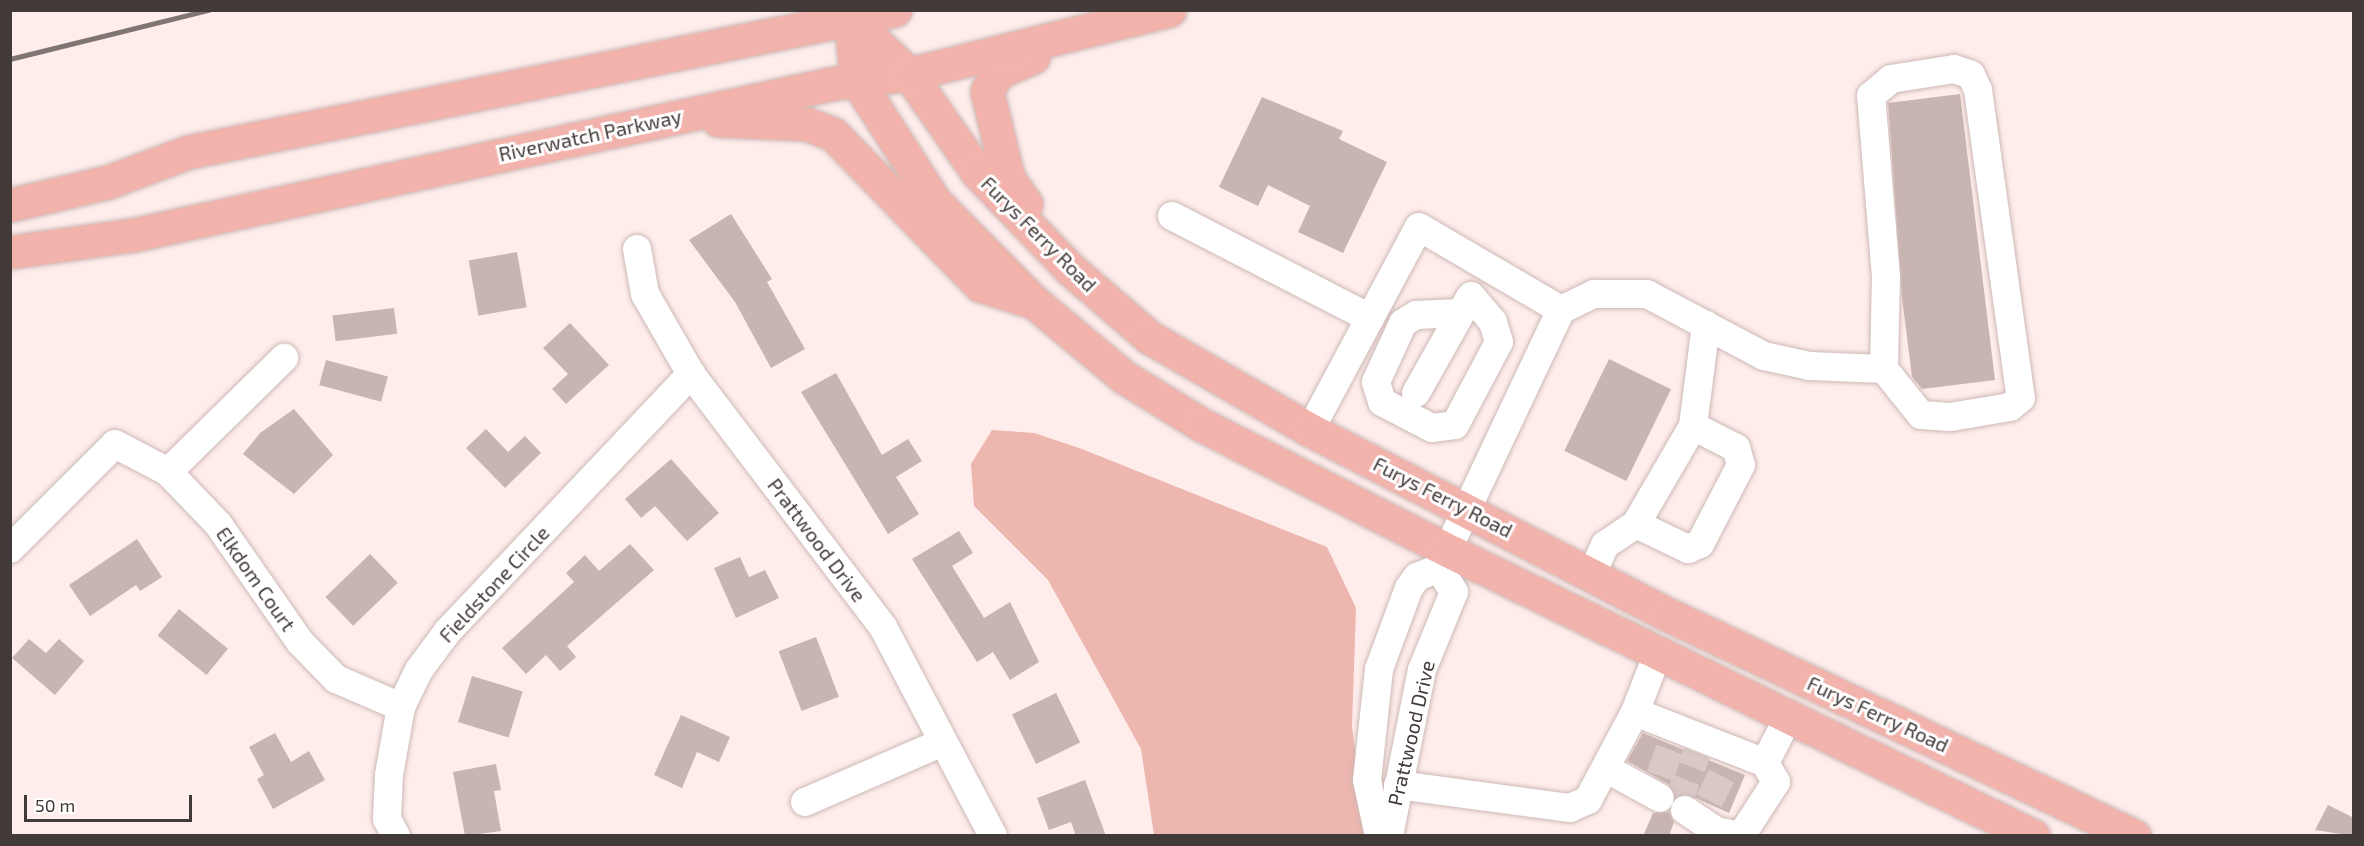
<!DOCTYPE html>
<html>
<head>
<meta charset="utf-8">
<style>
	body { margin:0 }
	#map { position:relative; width:2364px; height:846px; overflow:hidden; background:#feedeb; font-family:"Exo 2",sans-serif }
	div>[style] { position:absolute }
	.green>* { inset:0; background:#edb6ae }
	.building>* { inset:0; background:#c8b4b1; transform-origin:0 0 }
	.minor-tunnel>* { height:28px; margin-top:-14px; transform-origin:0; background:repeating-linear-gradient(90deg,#d8c9c7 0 28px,transparent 0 42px) }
	.roads { filter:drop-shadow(0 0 2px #cdb9b6) drop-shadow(0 0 2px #cdb9b6) }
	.minor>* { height:28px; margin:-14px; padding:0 14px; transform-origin:14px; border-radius:14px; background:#fff }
	.major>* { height:33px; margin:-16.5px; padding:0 16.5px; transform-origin:16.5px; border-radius:16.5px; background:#f3b3ad }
	.rail>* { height:4.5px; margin:-2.25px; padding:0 2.25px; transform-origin:2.25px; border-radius:2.25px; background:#807573 }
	span { translate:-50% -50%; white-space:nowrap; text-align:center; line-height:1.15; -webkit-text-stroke:6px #fff; paint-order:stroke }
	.street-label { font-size:20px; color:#423a38 }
	.frame { position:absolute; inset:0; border:12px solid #423a38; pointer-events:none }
	.scale { position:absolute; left:24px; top:795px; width:168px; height:27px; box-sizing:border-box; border:3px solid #423a38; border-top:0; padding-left:8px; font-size:18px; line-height:21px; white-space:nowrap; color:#423a38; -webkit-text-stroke:4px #fff; paint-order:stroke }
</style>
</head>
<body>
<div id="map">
	<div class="green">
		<i style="clip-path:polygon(992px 430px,1034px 433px,1082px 449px,1327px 547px,1356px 608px,1352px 727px,1367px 835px,1154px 835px,1141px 749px,1048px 580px,974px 506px,971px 464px)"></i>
	</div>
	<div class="building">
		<i style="clip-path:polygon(1960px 94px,1995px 380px,1922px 389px,1912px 377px,1902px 298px,1888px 103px)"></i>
		<i style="clip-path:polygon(1262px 97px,1343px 131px,1339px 139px,1387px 162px,1343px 253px,1298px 232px,1310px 206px,1268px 185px,1258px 206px,1219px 187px)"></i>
		<i style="clip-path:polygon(731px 214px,772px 279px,767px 282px,805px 349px,771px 368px,735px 302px,689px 240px)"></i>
		<i style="left:517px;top:252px;width:56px;height:49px;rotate:80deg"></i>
		<i style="left:394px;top:308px;width:26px;height:62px;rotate:83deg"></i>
		<i style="clip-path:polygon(570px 323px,609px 365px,566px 404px,552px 389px,568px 374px,543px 348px)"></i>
		<i style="left:1609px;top:359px;width:69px;height:102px;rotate:26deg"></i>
		<i style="left:326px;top:360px;width:64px;height:26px;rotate:15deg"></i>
		<i style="clip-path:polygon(836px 373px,882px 455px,908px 439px,922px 461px,896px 477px,919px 514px,888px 534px,801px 392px)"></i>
		<i style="clip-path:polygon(294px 409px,333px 455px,294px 494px,243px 454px,260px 433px)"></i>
		<i style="clip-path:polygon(486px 429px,508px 452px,525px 436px,541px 453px,505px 488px,466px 448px)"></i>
		<i style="clip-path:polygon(671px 459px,719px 513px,687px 541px,655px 506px,641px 518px,625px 499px)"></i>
		<i style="clip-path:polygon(959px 531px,973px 553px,952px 566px,984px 618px,1010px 602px,1039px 662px,1010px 680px,993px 652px,977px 662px,912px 559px)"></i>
		<i style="clip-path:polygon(137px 539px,162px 577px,140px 591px,136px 585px,90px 616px,69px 585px)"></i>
		<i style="clip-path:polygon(630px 544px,654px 570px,567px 646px,576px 657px,560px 671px,546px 655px,526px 674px,502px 648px,574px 582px,566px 573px,585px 555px,599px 571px)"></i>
		<i style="left:370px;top:554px;width:40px;height:62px;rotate:46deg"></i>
		<i style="clip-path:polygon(740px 557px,749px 577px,765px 570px,779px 598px,736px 618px,714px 568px)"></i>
		<i style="left:179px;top:609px;width:63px;height:34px;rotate:39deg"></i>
		<i style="left:816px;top:637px;width:64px;height:40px;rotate:69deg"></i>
		<i style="clip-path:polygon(29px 639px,46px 653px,59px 639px,84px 661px,55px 695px,12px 658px)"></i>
		<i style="left:472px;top:676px;width:53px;height:48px;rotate:17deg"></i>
		<i style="left:1056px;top:693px;width:55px;height:49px;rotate:64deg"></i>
		<i style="clip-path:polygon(681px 715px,730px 737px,719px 762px,697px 752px,682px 788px,654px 775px)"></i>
		<i style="clip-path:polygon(275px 733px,291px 762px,309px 751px,325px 780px,273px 809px,257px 779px,264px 775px,249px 747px)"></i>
		<i style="clip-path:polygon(1643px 733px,1745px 775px,1729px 813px,1687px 794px,1676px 796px,1668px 784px,1627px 761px)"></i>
		<i style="clip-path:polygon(496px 764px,501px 790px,494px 791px,501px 831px,465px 836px,453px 772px)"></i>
		<i style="clip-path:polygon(1085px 780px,1106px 836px,1076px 836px,1071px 822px,1049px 830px,1037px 798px)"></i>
		<i style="clip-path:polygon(2328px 805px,2354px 818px,2354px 836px,2315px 830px)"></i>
		<i style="clip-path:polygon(1669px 812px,1674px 822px,1669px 836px,1643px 836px,1653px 813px)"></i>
	</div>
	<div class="minor-tunnel">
		<i style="left:1660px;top:776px;width:37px;rotate:-70deg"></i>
		<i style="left:1709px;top:801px;width:39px;rotate:-63deg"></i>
		<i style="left:1676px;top:806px;width:57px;rotate:-68.4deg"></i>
	</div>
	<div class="roads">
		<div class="minor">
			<i style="left:1172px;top:216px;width:223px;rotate:27.3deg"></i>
			<i style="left:637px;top:249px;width:46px;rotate:79.9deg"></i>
			<i style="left:645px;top:294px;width:92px;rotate:60.1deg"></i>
			<i style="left:691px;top:374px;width:318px;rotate:52.8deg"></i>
			<i style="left:883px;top:627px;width:236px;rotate:62.2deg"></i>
			<i style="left:1460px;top:313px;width:44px;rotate:177.4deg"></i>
			<i style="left:1416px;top:315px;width:15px;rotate:148deg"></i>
			<i style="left:1403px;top:323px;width:65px;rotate:114.6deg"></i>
			<i style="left:1376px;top:382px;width:21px;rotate:73deg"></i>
			<i style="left:1382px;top:402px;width:56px;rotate:27.5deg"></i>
			<i style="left:1432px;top:428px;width:23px;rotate:-7deg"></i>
			<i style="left:1455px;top:425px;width:94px;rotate:-62.1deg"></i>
			<i style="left:1499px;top:342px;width:21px;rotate:-107deg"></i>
			<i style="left:1493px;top:322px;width:34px;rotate:-130deg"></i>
			<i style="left:1416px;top:393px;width:108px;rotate:-60.6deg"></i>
			<i style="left:1310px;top:430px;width:230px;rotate:-61.8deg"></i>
			<i style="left:1419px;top:227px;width:164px;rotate:30.3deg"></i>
			<i style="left:168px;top:472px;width:163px;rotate:-44.5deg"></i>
			<i style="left:1636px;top:524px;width:113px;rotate:-59.8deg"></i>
			<i style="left:10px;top:549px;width:148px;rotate:-45deg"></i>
			<i style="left:115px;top:444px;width:60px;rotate:27.8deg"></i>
			<i style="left:168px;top:472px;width:72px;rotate:46.1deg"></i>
			<i style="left:218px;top:524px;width:144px;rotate:55.2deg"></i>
			<i style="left:300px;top:642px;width:52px;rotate:45.8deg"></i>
			<i style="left:336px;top:679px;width:71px;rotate:23.3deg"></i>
			<i style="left:1592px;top:574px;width:32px;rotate:-66deg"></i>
			<i style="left:1605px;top:545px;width:37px;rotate:-34deg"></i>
			<i style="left:1636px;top:524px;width:58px;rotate:25.7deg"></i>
			<i style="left:1688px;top:549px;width:13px;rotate:-23deg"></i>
			<i style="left:1700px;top:544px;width:89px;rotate:-62.6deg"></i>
			<i style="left:1741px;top:465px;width:18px;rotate:-106deg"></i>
			<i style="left:1736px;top:448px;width:48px;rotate:-152.9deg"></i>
			<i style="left:1693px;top:426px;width:102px;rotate:-82.7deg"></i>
			<i style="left:1635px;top:712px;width:63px;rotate:-68.7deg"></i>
			<i style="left:1765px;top:763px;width:51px;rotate:-62.9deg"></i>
			<i style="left:1607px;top:769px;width:60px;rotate:28.7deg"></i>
			<i style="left:1398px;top:785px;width:174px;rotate:7.6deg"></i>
			<i style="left:1570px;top:808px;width:20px;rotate:-24deg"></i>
			<i style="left:1588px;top:800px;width:100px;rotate:-61.9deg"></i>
			<i style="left:1635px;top:712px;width:140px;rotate:21.4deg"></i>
			<i style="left:1765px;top:763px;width:22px;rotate:60deg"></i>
			<i style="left:1776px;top:782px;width:64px;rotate:122.9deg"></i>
			<i style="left:805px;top:802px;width:148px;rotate:-23.5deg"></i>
			<i style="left:1685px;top:810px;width:37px;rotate:34deg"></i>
			<i style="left:1716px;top:831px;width:24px;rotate:12deg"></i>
			<i style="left:396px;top:836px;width:19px;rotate:-118deg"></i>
			<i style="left:387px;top:819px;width:44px;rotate:-87.4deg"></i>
			<i style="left:389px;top:775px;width:69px;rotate:-80deg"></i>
			<i style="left:401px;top:707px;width:41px;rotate:-64.1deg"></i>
			<i style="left:419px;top:670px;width:49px;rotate:-53.4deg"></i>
			<i style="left:448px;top:631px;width:354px;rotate:-46.6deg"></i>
			<i style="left:1379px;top:836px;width:57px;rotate:-102.1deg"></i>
			<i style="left:1367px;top:780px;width:112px;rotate:-83.8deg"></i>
			<i style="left:1379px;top:669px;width:86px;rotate:-69.7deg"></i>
			<i style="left:1409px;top:588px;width:14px;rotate:-54deg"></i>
			<i style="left:1417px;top:577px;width:24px;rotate:-22deg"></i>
			<i style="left:1439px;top:568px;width:285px;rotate:-64.7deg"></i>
			<i style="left:1561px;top:310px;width:37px;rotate:-26deg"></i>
			<i style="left:1594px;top:294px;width:53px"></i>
			<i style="left:1647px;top:294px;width:132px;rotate:27.9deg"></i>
			<i style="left:1764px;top:356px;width:46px;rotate:12.5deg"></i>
			<i style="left:1809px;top:366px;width:75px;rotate:2.3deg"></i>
			<i style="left:1884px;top:369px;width:92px;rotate:-88.8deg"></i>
			<i style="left:1886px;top:277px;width:182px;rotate:-94.7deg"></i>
			<i style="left:1871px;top:96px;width:26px;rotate:-40deg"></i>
			<i style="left:1891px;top:79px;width:64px;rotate:-9deg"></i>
			<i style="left:1954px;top:69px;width:18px;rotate:19deg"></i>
			<i style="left:1971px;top:75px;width:17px;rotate:65deg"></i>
			<i style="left:1978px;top:90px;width:311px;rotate:82.1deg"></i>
			<i style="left:2021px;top:398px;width:14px;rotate:141deg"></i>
			<i style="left:2010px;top:407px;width:61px;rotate:170.5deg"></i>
			<i style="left:1950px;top:417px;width:29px;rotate:-176deg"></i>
			<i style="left:1921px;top:415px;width:59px;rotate:-128.8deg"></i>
			<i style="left:1389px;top:836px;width:169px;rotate:-78.8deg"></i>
			<i style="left:1422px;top:670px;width:84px;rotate:-67.7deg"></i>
			<i style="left:1454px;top:592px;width:28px;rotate:-122deg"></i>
		</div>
		<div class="major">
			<i style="left:850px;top:10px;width:69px;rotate:85deg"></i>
			<i style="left:856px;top:79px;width:146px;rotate:57.3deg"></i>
			<i style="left:935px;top:202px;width:141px;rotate:45.3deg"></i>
			<i style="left:1034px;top:302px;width:117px;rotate:39.8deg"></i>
			<i style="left:1124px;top:377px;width:92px;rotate:31.6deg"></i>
			<i style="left:1202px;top:425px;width:275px;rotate:27deg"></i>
			<i style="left:1447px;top:550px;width:652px;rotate:26.01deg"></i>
			<i style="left:854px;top:22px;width:76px;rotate:43.4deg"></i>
			<i style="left:909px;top:74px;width:121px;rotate:55.1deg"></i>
			<i style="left:978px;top:173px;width:132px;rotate:46.2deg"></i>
			<i style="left:1069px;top:268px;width:106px;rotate:40.8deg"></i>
			<i style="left:1149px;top:337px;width:186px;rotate:30deg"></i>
			<i style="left:1310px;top:430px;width:404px;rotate:27.3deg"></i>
			<i style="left:1669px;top:615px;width:515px;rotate:25.42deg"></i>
			<i style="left:718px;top:120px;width:89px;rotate:2.6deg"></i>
			<i style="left:807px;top:124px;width:28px;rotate:21deg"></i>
			<i style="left:833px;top:134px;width:211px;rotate:45.8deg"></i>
			<i style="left:980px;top:285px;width:52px;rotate:17.7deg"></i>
			<i style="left:1026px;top:204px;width:32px;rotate:-125deg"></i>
			<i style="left:1008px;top:178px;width:89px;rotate:-103.6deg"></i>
			<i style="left:987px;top:91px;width:22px;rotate:-60deg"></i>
			<i style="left:998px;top:72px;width:38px;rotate:-23deg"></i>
			<i style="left:10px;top:205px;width:101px;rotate:-13.2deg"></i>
			<i style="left:108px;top:182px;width:85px;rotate:-20.6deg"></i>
			<i style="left:188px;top:152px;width:721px;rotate:-11.36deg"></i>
			<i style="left:10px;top:252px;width:124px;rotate:-7.9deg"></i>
			<i style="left:133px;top:235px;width:713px;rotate:-12.22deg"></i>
			<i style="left:830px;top:84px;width:80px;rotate:-7.2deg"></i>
			<i style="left:909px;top:74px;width:268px;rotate:-13.8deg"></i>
		</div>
	</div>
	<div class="rail">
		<i style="left:10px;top:59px;width:204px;rotate:-13.9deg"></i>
	</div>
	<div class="street-label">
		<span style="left:590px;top:135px;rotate:-12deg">Riverwatch Parkway</span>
		<span style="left:1039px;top:234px;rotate:45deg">Furys Ferry Road</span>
		<span style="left:1443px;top:497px;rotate:27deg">Furys Ferry Road</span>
		<span style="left:817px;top:540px;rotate:53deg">Prattwood Drive</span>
		<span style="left:256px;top:579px;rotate:55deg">Elkdom Court</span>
		<span style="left:494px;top:584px;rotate:-47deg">Fieldstone Circle</span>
		<span style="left:1878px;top:714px;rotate:25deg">Furys Ferry Road</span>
		<span style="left:1411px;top:733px;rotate:-77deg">Prattwood Drive</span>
	</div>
	<div class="frame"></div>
	<div class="scale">50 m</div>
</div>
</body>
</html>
